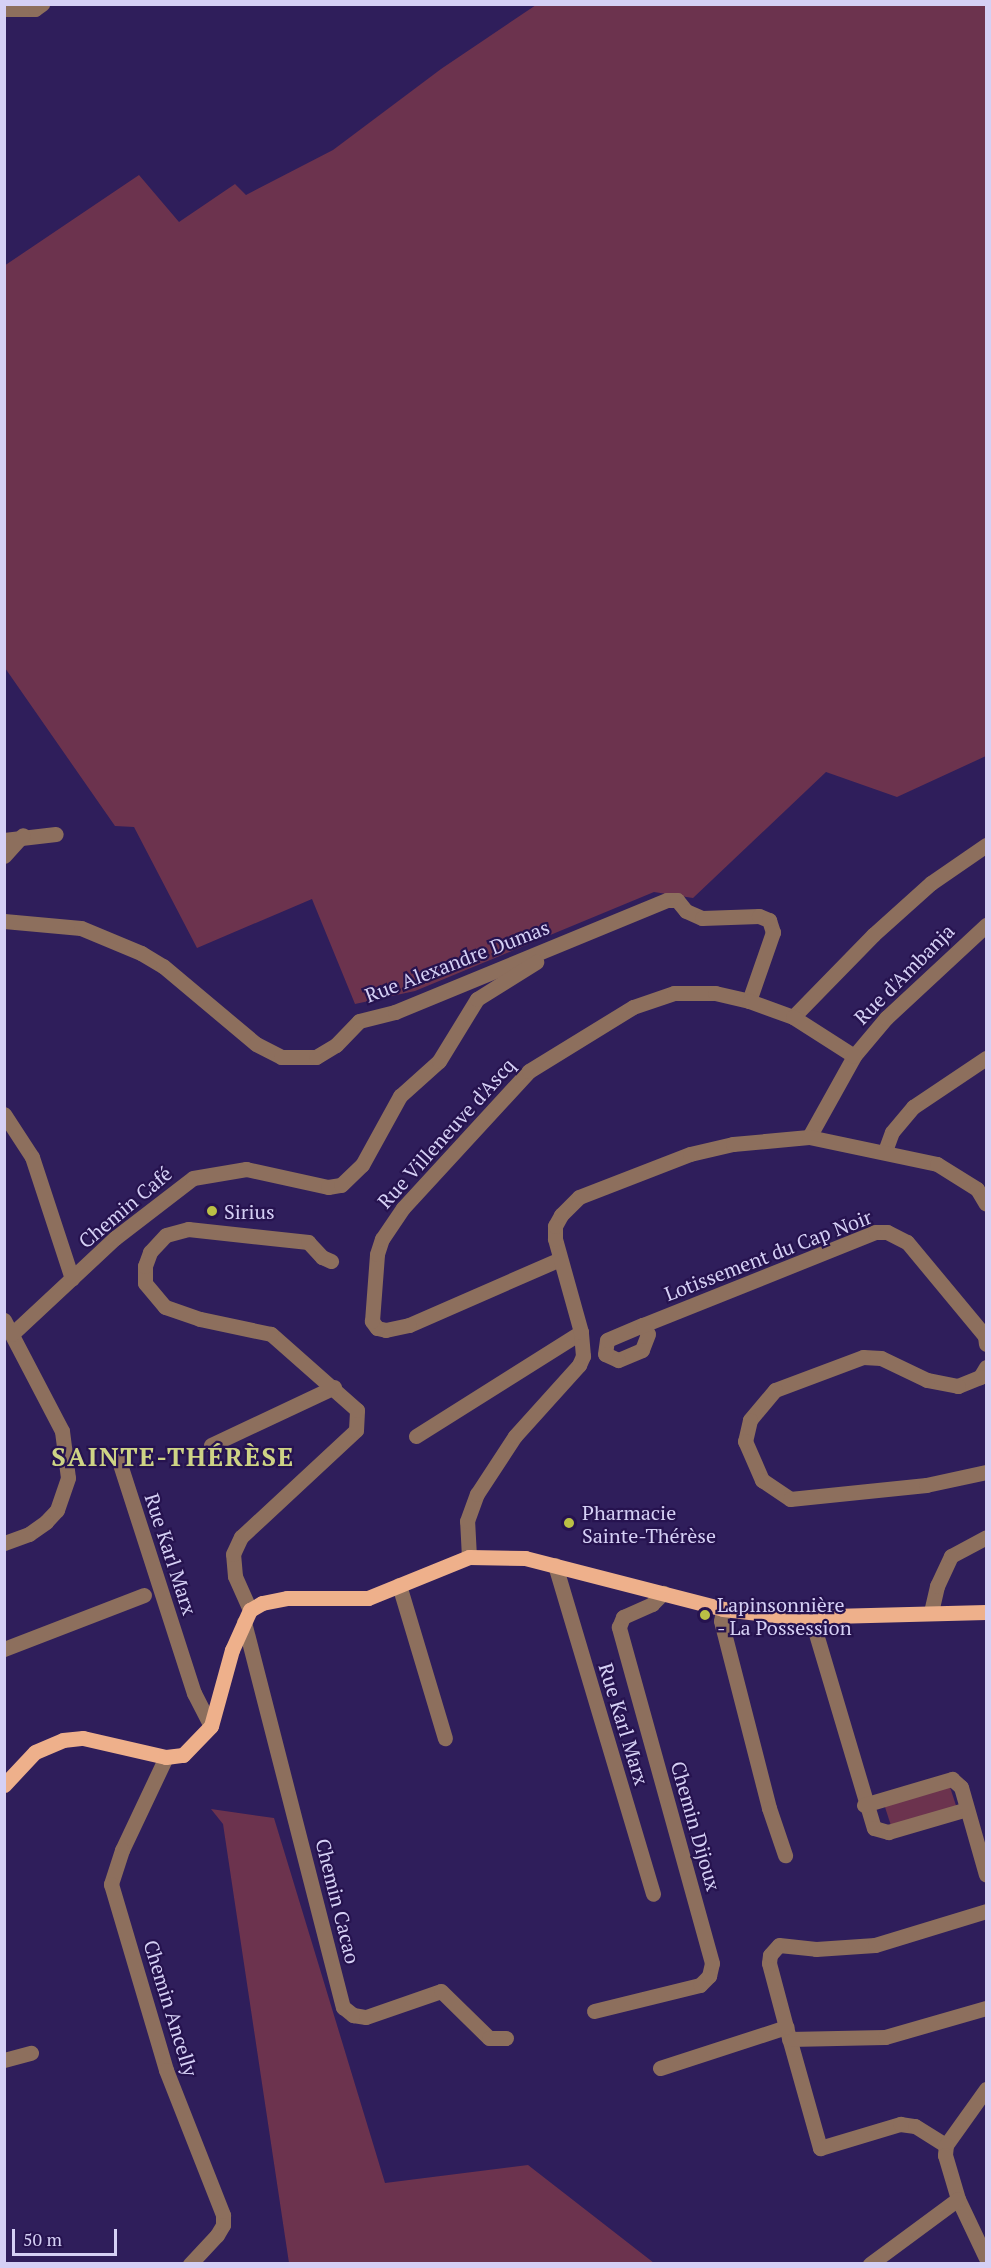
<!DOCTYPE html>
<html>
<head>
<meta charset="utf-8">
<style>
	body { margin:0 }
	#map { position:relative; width:991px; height:2268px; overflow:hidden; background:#2f1e5b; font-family:"PT Serif",serif }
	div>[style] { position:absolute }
	.green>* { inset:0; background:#6c334e; transform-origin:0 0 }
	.minor>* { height:15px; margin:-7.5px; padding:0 7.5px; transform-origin:7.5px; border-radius:7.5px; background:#8d6f5d }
	.major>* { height:15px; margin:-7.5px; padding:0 7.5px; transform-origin:7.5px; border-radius:7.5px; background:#eeb08b }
	.dots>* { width:16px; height:16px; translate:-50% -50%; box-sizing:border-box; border:3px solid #26134f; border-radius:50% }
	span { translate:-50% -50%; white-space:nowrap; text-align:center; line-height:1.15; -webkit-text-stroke:4.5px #26134f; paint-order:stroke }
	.street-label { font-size:20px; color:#d5d0f5 }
	.poi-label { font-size:20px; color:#d5d0f5 }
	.left { translate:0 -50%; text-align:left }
	.district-label { font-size:26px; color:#ced385; font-weight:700; letter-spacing:1.5px }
	.frame { position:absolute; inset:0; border:6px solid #d5d0f5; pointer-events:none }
	.scale { position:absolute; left:12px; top:2229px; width:105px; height:27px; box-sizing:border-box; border:3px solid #d5d0f5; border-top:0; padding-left:8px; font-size:18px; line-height:21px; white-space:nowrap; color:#d5d0f5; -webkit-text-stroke:4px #26134f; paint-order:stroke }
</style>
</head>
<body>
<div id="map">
	<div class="green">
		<i style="clip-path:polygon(536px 5px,986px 5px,986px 756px,897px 797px,826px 772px,693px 898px,654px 892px,415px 991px,355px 1004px,312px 899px,197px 948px,134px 827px,115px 826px,5px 668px,4px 266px,139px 175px,179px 222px,235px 184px,246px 195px,333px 150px,441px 69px)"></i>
		<i style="left:949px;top:1784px;width:23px;height:68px;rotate:72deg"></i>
		<i style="clip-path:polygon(211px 1809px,274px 1818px,385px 2183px,528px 2165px,654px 2263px,289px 2263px,223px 1824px)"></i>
	</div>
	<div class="minor">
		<i style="left:4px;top:9px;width:31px"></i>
		<i style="left:35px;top:9px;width:9px;rotate:-36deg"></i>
		<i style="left:4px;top:840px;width:52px;rotate:-6.6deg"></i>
		<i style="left:4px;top:856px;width:28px;rotate:-48deg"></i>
		<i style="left:4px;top:921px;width:77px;rotate:5.2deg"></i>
		<i style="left:81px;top:928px;width:65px;rotate:22.6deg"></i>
		<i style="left:141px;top:953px;width:26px;rotate:31deg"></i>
		<i style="left:163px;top:966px;width:121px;rotate:40deg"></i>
		<i style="left:256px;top:1044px;width:28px;rotate:27deg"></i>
		<i style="left:281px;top:1057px;width:35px"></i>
		<i style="left:316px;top:1057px;width:23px;rotate:-31deg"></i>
		<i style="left:336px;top:1045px;width:33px;rotate:-46deg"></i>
		<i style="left:359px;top:1021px;width:37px;rotate:-14deg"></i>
		<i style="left:395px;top:1012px;width:294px;rotate:-22.4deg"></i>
		<i style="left:667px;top:900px;width:10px"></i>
		<i style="left:677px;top:900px;width:14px;rotate:51deg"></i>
		<i style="left:686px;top:911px;width:17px;rotate:24deg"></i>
		<i style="left:702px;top:918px;width:57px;rotate:-2deg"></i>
		<i style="left:759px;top:916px;width:11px;rotate:22deg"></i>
		<i style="left:769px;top:920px;width:13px;rotate:72deg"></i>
		<i style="left:773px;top:932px;width:73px;rotate:109.2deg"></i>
		<i style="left:793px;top:1017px;width:115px;rotate:-45.7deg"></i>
		<i style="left:873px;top:935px;width:78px;rotate:-41.9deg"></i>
		<i style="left:931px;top:883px;width:67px;rotate:-34.6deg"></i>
		<i style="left:4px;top:1114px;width:51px;rotate:56.9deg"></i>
		<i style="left:32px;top:1157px;width:128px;rotate:71.8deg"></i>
		<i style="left:809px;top:1137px;width:93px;rotate:-60.9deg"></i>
		<i style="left:854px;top:1056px;width:50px;rotate:-49.9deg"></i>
		<i style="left:886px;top:1018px;width:137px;rotate:-42.9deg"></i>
		<i style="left:885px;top:1151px;width:20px;rotate:-70deg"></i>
		<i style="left:892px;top:1132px;width:33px;rotate:-50deg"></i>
		<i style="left:913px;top:1107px;width:88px;rotate:-33.9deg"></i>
		<i style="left:560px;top:1259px;width:165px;rotate:156.4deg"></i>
		<i style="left:409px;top:1325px;width:24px;rotate:168deg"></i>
		<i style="left:386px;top:1330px;width:9px;rotate:-167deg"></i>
		<i style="left:377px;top:1328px;width:9px;rotate:-126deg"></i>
		<i style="left:372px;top:1321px;width:67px;rotate:-85.7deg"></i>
		<i style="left:377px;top:1254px;width:16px;rotate:-72deg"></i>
		<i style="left:382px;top:1239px;width:37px;rotate:-56deg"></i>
		<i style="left:403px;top:1208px;width:186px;rotate:-47.4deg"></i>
		<i style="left:529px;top:1071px;width:122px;rotate:-31.6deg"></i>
		<i style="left:633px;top:1007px;width:43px;rotate:-18.9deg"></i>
		<i style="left:674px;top:993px;width:41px"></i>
		<i style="left:715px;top:993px;width:35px;rotate:13deg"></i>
		<i style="left:749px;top:1001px;width:47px;rotate:20deg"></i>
		<i style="left:793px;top:1017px;width:72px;rotate:32.6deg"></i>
		<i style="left:4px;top:1320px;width:125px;rotate:62.4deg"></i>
		<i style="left:62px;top:1431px;width:47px;rotate:82.7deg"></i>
		<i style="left:68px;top:1478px;width:34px;rotate:109deg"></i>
		<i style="left:57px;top:1510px;width:16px;rotate:133deg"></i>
		<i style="left:46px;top:1522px;width:21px;rotate:145deg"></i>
		<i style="left:29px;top:1534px;width:27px;rotate:160deg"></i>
		<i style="left:643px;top:1325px;width:10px;rotate:61deg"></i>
		<i style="left:648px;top:1334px;width:17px;rotate:111deg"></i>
		<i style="left:642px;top:1350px;width:26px;rotate:157deg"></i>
		<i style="left:618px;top:1360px;width:14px;rotate:-155deg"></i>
		<i style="left:605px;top:1354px;width:14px;rotate:-82deg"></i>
		<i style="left:607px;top:1340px;width:39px;rotate:-23deg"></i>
		<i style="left:643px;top:1325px;width:250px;rotate:-21.8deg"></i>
		<i style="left:875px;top:1232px;width:12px"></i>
		<i style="left:887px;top:1232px;width:22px;rotate:27deg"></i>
		<i style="left:907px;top:1242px;width:122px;rotate:50.3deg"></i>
		<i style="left:985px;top:1336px;width:8px;rotate:83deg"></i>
		<i style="left:12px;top:1334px;width:141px;rotate:-43deg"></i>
		<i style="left:115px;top:1238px;width:98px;rotate:-37.6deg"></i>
		<i style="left:193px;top:1178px;width:54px;rotate:-9.6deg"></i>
		<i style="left:246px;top:1169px;width:84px;rotate:12.4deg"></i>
		<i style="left:328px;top:1187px;width:13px;rotate:-9deg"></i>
		<i style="left:341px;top:1185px;width:29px;rotate:-44deg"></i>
		<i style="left:362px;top:1165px;width:79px;rotate:-61.2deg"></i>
		<i style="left:400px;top:1096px;width:52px;rotate:-41.9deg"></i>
		<i style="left:439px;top:1061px;width:73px;rotate:-58.5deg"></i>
		<i style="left:477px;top:999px;width:70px;rotate:-32.1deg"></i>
		<i style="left:986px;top:1367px;width:12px;rotate:121deg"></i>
		<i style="left:980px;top:1377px;width:24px;rotate:158deg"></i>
		<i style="left:958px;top:1386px;width:32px;rotate:-169deg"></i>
		<i style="left:927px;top:1380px;width:51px;rotate:-154.4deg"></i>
		<i style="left:881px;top:1358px;width:18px;rotate:-177deg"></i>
		<i style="left:863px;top:1357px;width:94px;rotate:159.4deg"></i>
		<i style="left:775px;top:1390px;width:39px;rotate:130deg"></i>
		<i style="left:750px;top:1420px;width:22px;rotate:103deg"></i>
		<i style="left:745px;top:1441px;width:43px;rotate:66.4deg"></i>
		<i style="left:762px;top:1480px;width:34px;rotate:34deg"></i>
		<i style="left:790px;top:1499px;width:137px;rotate:-5.9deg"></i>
		<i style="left:926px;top:1485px;width:61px;rotate:-12.2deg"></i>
		<i style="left:416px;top:1436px;width:195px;rotate:-32.2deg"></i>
		<i style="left:211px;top:1445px;width:136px;rotate:-25.2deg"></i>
		<i style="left:119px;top:1461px;width:244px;rotate:72.1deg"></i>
		<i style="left:194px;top:1693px;width:37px;rotate:63deg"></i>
		<i style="left:469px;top:1557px;width:36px;rotate:-93deg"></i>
		<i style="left:467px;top:1521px;width:29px;rotate:-70deg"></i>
		<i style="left:477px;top:1494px;width:69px;rotate:-56.8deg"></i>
		<i style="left:515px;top:1436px;width:96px;rotate:-48deg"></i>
		<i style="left:579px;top:1365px;width:10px;rotate:-66deg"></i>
		<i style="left:583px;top:1356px;width:24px;rotate:-95deg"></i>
		<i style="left:581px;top:1332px;width:97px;rotate:-105.6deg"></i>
		<i style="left:555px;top:1239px;width:13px;rotate:-90deg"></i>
		<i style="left:555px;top:1226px;width:13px;rotate:-61deg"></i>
		<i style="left:561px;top:1215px;width:25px;rotate:-45deg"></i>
		<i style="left:579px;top:1197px;width:119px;rotate:-21.2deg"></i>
		<i style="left:690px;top:1154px;width:44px;rotate:-13.1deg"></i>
		<i style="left:733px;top:1144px;width:76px;rotate:-5.3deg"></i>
		<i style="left:809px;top:1137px;width:131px;rotate:11.9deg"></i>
		<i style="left:937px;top:1164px;width:47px;rotate:32deg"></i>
		<i style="left:977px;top:1189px;width:17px;rotate:59deg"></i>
		<i style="left:555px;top:1565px;width:343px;rotate:73.4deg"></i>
		<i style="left:399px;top:1585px;width:160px;rotate:73.3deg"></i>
		<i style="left:723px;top:1609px;width:12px;rotate:99deg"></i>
		<i style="left:721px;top:1621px;width:193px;rotate:75.6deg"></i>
		<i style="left:769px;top:1808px;width:50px;rotate:71.2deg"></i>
		<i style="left:250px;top:1610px;width:37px;rotate:-114deg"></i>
		<i style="left:235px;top:1576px;width:22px;rotate:-95deg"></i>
		<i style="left:233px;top:1554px;width:19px;rotate:-65deg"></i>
		<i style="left:241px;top:1537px;width:157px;rotate:-42.9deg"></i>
		<i style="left:356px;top:1430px;width:20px;rotate:-87deg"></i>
		<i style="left:357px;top:1410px;width:115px;rotate:-138.5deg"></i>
		<i style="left:271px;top:1334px;width:73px;rotate:-168.1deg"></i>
		<i style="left:200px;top:1319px;width:37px;rotate:-161deg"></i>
		<i style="left:165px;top:1307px;width:31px;rotate:-130deg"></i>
		<i style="left:145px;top:1283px;width:17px;rotate:-90deg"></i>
		<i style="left:145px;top:1266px;width:15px;rotate:-70deg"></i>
		<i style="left:150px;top:1252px;width:23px;rotate:-47deg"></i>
		<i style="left:166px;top:1235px;width:23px;rotate:-15deg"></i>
		<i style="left:188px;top:1229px;width:121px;rotate:6.2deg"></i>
		<i style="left:308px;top:1242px;width:21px;rotate:47deg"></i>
		<i style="left:322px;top:1257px;width:10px;rotate:24deg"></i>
		<i style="left:931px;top:1612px;width:27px;rotate:-77deg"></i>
		<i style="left:937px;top:1586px;width:33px;rotate:-65deg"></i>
		<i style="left:951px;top:1556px;width:40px;rotate:-28deg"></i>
		<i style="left:811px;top:1617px;width:220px;rotate:73.4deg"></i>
		<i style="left:874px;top:1828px;width:15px;rotate:16deg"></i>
		<i style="left:888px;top:1832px;width:82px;rotate:-16.2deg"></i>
		<i style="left:244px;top:1622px;width:398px;rotate:75.6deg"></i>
		<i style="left:343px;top:2007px;width:13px;rotate:39deg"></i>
		<i style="left:353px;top:2015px;width:13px;rotate:9deg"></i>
		<i style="left:366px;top:2017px;width:79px;rotate:-19.1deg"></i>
		<i style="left:441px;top:1991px;width:67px;rotate:44.4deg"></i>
		<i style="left:489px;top:2038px;width:17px"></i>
		<i style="left:4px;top:1649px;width:150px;rotate:-21.1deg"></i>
		<i style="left:166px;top:1757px;width:103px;rotate:115.3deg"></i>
		<i style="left:122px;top:1850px;width:36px;rotate:108deg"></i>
		<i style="left:111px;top:1884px;width:194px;rotate:73.5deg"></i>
		<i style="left:166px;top:2070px;width:156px;rotate:68.5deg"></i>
		<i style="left:223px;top:2215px;width:10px;rotate:90deg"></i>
		<i style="left:223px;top:2225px;width:12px;rotate:121deg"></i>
		<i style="left:217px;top:2235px;width:40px;rotate:133deg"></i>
		<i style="left:864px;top:1805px;width:92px;rotate:-16.5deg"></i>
		<i style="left:952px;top:1779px;width:12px;rotate:42deg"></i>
		<i style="left:961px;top:1787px;width:91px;rotate:74.1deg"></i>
		<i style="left:594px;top:2011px;width:109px;rotate:-13.8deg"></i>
		<i style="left:700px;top:1985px;width:13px;rotate:-45deg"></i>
		<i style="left:709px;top:1976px;width:13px;rotate:-77deg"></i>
		<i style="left:712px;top:1963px;width:349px;rotate:-105.5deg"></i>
		<i style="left:619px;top:1627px;width:11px;rotate:-68deg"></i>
		<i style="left:623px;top:1617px;width:32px;rotate:-24deg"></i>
		<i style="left:652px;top:1604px;width:16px;rotate:-45deg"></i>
		<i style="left:786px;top:2027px;width:126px;rotate:74.3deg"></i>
		<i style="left:820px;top:2148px;width:84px;rotate:-16.7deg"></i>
		<i style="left:900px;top:2124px;width:15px;rotate:8deg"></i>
		<i style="left:915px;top:2126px;width:36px;rotate:32deg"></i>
		<i style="left:789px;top:2039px;width:96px;rotate:-1.2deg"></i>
		<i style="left:885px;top:2037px;width:105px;rotate:-16deg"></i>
		<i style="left:4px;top:2060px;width:28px;rotate:-15deg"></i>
		<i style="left:660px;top:2068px;width:133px;rotate:-18deg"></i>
		<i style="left:786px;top:2027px;width:66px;rotate:-104.9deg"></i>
		<i style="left:769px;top:1963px;width:8px;rotate:-83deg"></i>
		<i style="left:770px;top:1955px;width:13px;rotate:-48deg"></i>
		<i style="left:779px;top:1945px;width:37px;rotate:6deg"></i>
		<i style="left:816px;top:1949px;width:59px;rotate:-3.9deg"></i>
		<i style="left:875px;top:1945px;width:116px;rotate:-17deg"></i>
		<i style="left:986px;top:2089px;width:69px;rotate:125.5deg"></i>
		<i style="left:946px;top:2145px;width:10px;rotate:96deg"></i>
		<i style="left:945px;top:2155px;width:46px;rotate:73.5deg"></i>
		<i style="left:958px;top:2199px;width:65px;rotate:64.6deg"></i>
		<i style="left:870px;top:2264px;width:109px;rotate:-36.5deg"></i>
	</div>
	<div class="major">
		<i style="left:4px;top:1785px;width:45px;rotate:-46.8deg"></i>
		<i style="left:35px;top:1752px;width:30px;rotate:-23deg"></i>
		<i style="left:63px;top:1740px;width:20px;rotate:-6deg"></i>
		<i style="left:83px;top:1738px;width:85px;rotate:12.9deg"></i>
		<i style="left:166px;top:1757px;width:17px;rotate:-7deg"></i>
		<i style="left:183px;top:1755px;width:40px;rotate:-46deg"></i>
		<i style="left:211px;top:1726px;width:79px;rotate:-74.6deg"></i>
		<i style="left:232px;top:1650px;width:44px;rotate:-65.8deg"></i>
		<i style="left:250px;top:1610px;width:14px;rotate:-30deg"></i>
		<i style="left:262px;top:1603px;width:25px;rotate:-11deg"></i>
		<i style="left:287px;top:1598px;width:81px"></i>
		<i style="left:368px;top:1598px;width:109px;rotate:-22.1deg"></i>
		<i style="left:469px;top:1557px;width:56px;rotate:1deg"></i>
		<i style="left:525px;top:1558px;width:204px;rotate:14.4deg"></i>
		<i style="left:723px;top:1609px;width:70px;rotate:6.5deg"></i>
		<i style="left:793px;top:1617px;width:193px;rotate:-1.5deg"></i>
	</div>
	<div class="dots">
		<i style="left:212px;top:1211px;background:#bbc045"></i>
		<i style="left:569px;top:1523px;background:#bbc045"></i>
		<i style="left:705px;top:1615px;background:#bbc045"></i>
	</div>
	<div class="street-label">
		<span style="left:457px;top:961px;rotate:-21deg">Rue Alexandre Dumas</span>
		<span style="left:904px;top:974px;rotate:-45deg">Rue d'Ambanja</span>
		<span style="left:446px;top:1133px;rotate:-48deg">Rue Villeneuve d'Ascq</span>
		<span style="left:125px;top:1207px;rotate:-40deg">Chemin Café</span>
		<span style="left:768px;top:1255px;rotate:-21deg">Lotissement du Cap Noir</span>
		<span style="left:171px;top:1554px;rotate:72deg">Rue Karl Marx</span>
		<span style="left:624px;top:1724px;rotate:73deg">Rue Karl Marx</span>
		<span style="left:696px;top:1826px;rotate:74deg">Chemin Dijoux</span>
		<span style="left:338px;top:1901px;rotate:76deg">Chemin Cacao</span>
		<span style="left:171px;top:2008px;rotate:73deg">Chemin Ancelly</span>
	</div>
	<div class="poi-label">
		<span class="left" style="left:224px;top:1211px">Sirius</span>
		<span class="left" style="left:582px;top:1524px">Pharmacie<br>Sainte-Thérèse</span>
		<span class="left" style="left:717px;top:1616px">Lapinsonnière<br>- La Possession</span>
	</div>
	<div class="district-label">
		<span style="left:173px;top:1457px">SAINTE-THÉRÈSE</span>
	</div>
	<div class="frame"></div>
	<div class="scale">50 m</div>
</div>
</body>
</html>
